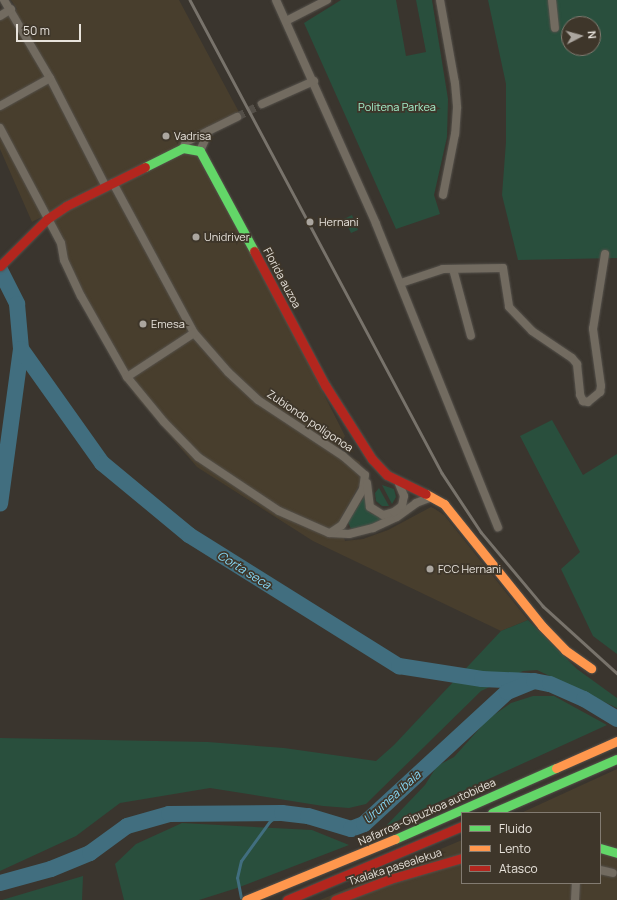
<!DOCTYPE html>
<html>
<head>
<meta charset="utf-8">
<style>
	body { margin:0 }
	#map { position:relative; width:617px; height:900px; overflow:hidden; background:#3a352e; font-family:Manrope,sans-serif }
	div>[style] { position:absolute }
	.built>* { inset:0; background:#483e2d }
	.green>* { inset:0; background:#294f3d }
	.stream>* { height:2.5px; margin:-1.25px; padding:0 1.25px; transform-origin:1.25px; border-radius:1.25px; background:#416e7f }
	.river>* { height:16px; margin:-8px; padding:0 8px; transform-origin:8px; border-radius:8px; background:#416e7f }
	.street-tunnel>* { height:8px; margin-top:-4px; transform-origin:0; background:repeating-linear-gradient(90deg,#544f48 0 8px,transparent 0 12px) }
	.roads { filter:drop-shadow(0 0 1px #55514b) drop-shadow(0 0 1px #55514b) }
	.street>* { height:8px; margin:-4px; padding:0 4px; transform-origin:4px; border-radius:4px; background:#726b60 }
	.fast>* { height:9px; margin:-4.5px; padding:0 4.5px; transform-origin:4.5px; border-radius:4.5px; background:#63d668 }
	.slow>* { height:9px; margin:-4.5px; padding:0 4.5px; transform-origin:4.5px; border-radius:4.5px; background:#ff974d }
	.jam>* { height:9px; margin:-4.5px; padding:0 4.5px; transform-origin:4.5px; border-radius:4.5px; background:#b3261e }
	.rail>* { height:2.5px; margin:-1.25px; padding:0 1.25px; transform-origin:1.25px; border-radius:1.25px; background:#78736b }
	.dots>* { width:11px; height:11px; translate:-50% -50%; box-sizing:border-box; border:2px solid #3e362a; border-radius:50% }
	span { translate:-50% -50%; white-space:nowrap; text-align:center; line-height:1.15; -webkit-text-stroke:3.5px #3e362a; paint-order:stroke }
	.park-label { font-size:11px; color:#a3efca }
	.poi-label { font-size:11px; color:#e8e3dc }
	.left { translate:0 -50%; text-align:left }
	.street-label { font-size:11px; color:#e8e3dc }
	.water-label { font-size:12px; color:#87daf8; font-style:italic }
	.legend { position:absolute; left:461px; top:812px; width:140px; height:72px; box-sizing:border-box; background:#3e362a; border:1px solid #827b71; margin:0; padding:5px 7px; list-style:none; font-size:12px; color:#e8e3dc }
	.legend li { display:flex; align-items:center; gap:8px; height:20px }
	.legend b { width:20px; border:1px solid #827b71 }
	.north { position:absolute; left:561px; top:16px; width:40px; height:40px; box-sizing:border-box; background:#3e362a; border:1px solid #827b71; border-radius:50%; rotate:84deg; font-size:11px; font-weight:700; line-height:16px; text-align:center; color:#e8e3dc }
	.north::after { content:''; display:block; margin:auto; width:14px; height:18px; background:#aba69f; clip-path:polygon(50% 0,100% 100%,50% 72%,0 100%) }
	.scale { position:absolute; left:16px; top:24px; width:65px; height:18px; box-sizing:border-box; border:2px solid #e8e3dc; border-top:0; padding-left:5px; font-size:12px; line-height:14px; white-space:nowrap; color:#e8e3dc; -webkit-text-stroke:3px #3e362a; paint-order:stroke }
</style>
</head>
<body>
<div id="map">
	<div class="built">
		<i style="clip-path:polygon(11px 0,179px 0,240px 114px,32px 222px,0 149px,0 19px,17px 9px)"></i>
		<i style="clip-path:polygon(197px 144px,345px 436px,338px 449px,360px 462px,361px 482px,339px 521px,345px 541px,363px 539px,388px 530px,431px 507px,435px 509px,444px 515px,528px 620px,501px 631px,313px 541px,197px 467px,135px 395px,47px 219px)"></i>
		<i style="clip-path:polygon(617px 769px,617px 900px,320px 900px,462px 840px,462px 883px,600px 883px,600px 813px,521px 813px)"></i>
	</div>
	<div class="green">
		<i style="clip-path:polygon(341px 0,396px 0,406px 56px,426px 52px,416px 0,432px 0,448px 99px,447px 137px,434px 195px,440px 214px,396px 229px,304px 23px)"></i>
		<i style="clip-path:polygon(evenodd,488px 0,617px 0,617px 258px,518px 260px,502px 195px,506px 142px,506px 84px,488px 0,569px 24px,593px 24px,593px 48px,569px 48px,569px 24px)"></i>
		<i style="clip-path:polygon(352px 215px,358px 230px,351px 233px,344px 219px)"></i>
		<i style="clip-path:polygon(552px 420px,583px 475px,617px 454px,617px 654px,593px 636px,561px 569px,580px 552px,520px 436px)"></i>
		<i style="clip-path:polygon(382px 485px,394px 489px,396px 497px,392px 504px)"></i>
		<i style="clip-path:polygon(379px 488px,389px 506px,382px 506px,376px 501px,375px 493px)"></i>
		<i style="clip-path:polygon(364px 497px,370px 513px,387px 519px,379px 523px,351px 529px,348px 522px)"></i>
		<i style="clip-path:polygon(528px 620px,577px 669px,617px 698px,617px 708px,537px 670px,523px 671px,481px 691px,366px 804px,349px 808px,323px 806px,210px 788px,120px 803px,76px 836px,0 871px,0 738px,208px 742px,284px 748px,376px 761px,394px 745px,501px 631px)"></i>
		<i style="clip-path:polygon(554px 696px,607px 725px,386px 826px,425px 785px,437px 766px,454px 757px,488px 719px,511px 703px,533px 696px)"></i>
		<i style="clip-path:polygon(182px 823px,312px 830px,349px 845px,237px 888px,199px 900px,124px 900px,115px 864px,136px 844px)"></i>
		<i style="clip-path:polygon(83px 876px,82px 900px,2px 900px)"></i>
	</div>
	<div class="stream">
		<i style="left:241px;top:898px;width:20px;rotate:-101deg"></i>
		<i style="left:237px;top:878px;width:17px;rotate:-77deg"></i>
		<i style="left:241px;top:861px;width:49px;rotate:-54.1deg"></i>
		<i style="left:270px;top:821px;width:14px;rotate:-34deg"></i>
	</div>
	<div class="river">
		<i style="left:0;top:270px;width:38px;rotate:63deg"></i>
		<i style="left:17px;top:304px;width:45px;rotate:84.9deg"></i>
		<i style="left:21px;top:349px;width:156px;rotate:97.7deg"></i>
		<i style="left:21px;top:349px;width:140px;rotate:54.6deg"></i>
		<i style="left:102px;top:463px;width:113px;rotate:39.6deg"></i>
		<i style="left:189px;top:535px;width:248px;rotate:32deg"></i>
		<i style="left:399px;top:666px;width:84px;rotate:8.9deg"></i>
		<i style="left:482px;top:679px;width:48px;rotate:2.4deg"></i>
		<i style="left:0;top:883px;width:53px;rotate:-15.4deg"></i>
		<i style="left:51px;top:869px;width:42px;rotate:-22.3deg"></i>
		<i style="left:90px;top:853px;width:46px;rotate:-36.1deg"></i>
		<i style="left:127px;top:826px;width:44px;rotate:-15.9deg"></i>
		<i style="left:169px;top:814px;width:113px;rotate:-0.5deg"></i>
		<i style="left:282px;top:813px;width:26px;rotate:7deg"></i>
		<i style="left:308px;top:816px;width:45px;rotate:16.8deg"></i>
		<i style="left:351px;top:829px;width:14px;rotate:-21deg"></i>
		<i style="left:364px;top:824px;width:195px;rotate:-42.7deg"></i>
		<i style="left:507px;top:692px;width:29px;rotate:-22deg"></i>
		<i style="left:534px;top:681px;width:16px;rotate:11deg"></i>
		<i style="left:550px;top:684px;width:37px;rotate:24deg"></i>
		<i style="left:584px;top:699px;width:39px;rotate:31deg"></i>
	</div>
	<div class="street-tunnel">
		<i style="left:237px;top:117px;width:28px;rotate:-27deg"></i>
	</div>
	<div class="roads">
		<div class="street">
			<i style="left:4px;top:0;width:91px;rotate:59.5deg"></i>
			<i style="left:50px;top:78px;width:120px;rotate:62.8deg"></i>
			<i style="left:276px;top:0;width:245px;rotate:65.9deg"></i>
			<i style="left:376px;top:224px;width:327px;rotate:68.1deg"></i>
			<i style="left:440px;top:0;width:84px;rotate:79.8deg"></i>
			<i style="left:455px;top:83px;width:25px;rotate:85deg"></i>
			<i style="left:457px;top:108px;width:26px;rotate:94deg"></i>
			<i style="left:455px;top:134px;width:62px;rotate:101.1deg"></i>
			<i style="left:552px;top:0;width:28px;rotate:84deg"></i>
			<i style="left:0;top:16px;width:13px;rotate:-32deg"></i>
			<i style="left:286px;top:21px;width:46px;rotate:-27.1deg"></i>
			<i style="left:262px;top:104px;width:57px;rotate:-23.9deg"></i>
			<i style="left:0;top:106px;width:57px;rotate:-29.2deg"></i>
			<i style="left:0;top:128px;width:130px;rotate:62.1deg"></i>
			<i style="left:61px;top:243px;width:17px;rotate:80deg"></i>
			<i style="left:64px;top:260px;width:40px;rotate:65deg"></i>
			<i style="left:81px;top:296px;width:93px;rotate:60.4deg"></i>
			<i style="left:127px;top:377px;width:58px;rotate:50.6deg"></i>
			<i style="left:164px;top:422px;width:49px;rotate:45.8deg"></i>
			<i style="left:198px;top:457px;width:97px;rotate:33.7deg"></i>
			<i style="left:279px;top:511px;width:55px;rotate:23.7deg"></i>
			<i style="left:329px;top:533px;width:20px;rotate:3deg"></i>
			<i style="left:349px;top:534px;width:25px;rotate:-14deg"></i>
			<i style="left:373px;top:528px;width:26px;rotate:-25deg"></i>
			<i style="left:397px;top:517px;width:24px;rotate:-36deg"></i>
			<i style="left:416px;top:503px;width:17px;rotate:-21deg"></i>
			<i style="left:183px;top:148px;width:7px;rotate:-63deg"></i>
			<i style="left:186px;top:142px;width:57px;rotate:-26.1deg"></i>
			<i style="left:200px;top:151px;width:22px;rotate:-66deg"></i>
			<i style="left:113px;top:183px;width:170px;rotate:61.6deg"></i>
			<i style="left:194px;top:333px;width:52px;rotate:48.9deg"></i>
			<i style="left:228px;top:372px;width:41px;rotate:43deg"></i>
			<i style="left:258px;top:400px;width:102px;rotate:33.4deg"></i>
			<i style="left:343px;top:456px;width:29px;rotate:41deg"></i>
			<i style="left:365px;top:475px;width:14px;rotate:98deg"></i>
			<i style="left:363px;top:489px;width:42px;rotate:120.3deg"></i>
			<i style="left:342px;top:525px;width:14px;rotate:146deg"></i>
			<i style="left:453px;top:269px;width:69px;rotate:75deg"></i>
			<i style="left:401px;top:283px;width:44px;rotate:-18.4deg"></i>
			<i style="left:443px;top:269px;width:60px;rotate:-1deg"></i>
			<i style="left:503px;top:268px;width:39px;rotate:81deg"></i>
			<i style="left:509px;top:307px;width:33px;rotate:46deg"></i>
			<i style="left:532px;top:331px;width:48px;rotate:34deg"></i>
			<i style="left:572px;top:358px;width:8px;rotate:50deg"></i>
			<i style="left:577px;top:364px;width:31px;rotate:84deg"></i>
			<i style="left:580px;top:395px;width:7px;rotate:63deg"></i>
			<i style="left:583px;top:401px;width:5px;rotate:11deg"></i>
			<i style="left:588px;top:402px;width:16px;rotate:-40deg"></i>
			<i style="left:600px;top:392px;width:6px;rotate:-81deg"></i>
			<i style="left:601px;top:386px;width:58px;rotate:-98deg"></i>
			<i style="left:593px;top:329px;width:76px;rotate:-80.9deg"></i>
			<i style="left:127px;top:377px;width:80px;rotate:-33.3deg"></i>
			<i style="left:367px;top:483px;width:24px;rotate:83deg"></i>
			<i style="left:370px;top:507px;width:15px;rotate:32deg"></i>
			<i style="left:383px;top:515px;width:11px;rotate:-15deg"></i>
			<i style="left:394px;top:512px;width:10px;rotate:-37deg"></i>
			<i style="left:402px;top:506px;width:10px;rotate:-79deg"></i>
			<i style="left:404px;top:496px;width:16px;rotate:-112deg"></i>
			<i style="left:600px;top:870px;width:13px;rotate:13deg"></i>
			<i style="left:575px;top:900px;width:17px;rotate:-87deg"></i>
		</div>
		<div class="fast">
			<i style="left:145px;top:167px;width:42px;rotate:-26.6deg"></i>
			<i style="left:183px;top:148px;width:17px;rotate:10deg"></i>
			<i style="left:200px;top:151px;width:114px;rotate:61.6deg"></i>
			<i style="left:492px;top:813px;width:136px;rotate:-23.4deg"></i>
			<i style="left:395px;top:839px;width:176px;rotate:-23.8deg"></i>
			<i style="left:600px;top:848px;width:18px;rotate:16deg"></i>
		</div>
		<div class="slow">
			<i style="left:426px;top:494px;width:21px;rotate:29deg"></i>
			<i style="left:444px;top:504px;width:156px;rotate:51.2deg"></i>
			<i style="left:542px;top:626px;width:33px;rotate:46deg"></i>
			<i style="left:565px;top:650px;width:32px;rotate:35deg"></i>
			<i style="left:556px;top:768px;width:67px;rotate:-23.9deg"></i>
			<i style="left:246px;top:900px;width:161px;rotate:-22.3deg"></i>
		</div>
		<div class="jam">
			<i style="left:254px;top:251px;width:152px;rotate:62.1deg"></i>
			<i style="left:325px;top:385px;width:88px;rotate:57.6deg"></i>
			<i style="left:372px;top:459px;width:22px;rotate:47deg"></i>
			<i style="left:387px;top:475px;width:43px;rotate:26deg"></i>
			<i style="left:0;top:266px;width:66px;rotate:-45deg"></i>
			<i style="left:47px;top:219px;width:23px;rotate:-34deg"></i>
			<i style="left:66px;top:206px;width:88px;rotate:-26.3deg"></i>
			<i style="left:287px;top:900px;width:190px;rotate:-22.9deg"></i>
			<i style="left:335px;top:900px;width:59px;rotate:-20.9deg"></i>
			<i style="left:390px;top:879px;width:75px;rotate:-16.3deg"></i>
		</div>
	</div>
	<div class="rail">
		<i style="left:190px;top:0;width:536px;rotate:61.95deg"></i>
		<i style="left:442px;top:473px;width:71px;rotate:56.5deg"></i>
		<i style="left:481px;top:532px;width:97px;rotate:50deg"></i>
		<i style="left:543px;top:606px;width:100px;rotate:42.2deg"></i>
	</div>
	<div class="dots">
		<i style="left:166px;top:136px;background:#aba69f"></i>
		<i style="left:310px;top:222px;background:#aba69f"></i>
		<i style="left:196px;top:237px;background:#aba69f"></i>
		<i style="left:143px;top:324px;background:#aba69f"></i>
		<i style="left:430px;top:569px;background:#aba69f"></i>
	</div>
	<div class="park-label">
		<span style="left:397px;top:107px">Politena Parkea</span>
	</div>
	<div class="poi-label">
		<span class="left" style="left:174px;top:136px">Vadrisa</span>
		<span class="left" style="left:319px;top:222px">Hernani</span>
		<span class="left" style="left:204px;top:237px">Unidriver</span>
		<span class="left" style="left:151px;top:324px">Emesa</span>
		<span class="left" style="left:438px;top:569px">FCC Hernani</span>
	</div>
	<div class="street-label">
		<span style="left:282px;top:278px;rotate:62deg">Florida auzoa</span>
		<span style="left:310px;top:421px;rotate:34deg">Zubiondo poligonoa</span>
		<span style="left:427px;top:812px;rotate:-24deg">Nafarroa-Gipuzkoa autobidea</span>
		<span style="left:395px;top:867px;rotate:-18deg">Txalaka pasealekua</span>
	</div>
	<div class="water-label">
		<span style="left:244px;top:570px;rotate:32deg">Corta seca</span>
		<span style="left:392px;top:797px;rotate:-42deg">Urumea ibaia</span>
	</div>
	<ul class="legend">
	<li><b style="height:5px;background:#63d668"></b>Fluido</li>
	<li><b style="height:5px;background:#ff974d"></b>Lento</li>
	<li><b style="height:5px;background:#b3261e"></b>Atasco</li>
	</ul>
	<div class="north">N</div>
	<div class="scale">50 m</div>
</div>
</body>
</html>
